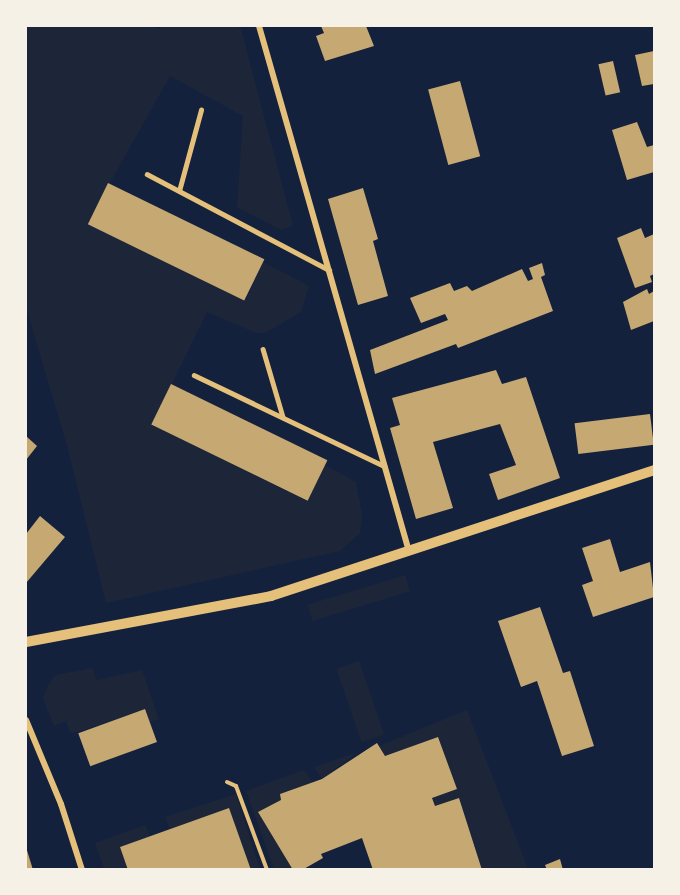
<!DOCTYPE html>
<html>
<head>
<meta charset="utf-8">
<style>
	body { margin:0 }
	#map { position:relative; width:680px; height:895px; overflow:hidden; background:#14213d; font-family:Roboto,sans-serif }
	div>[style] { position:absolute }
	.green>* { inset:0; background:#1d2539; transform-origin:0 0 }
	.building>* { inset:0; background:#c6a872; transform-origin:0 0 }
	.path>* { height:4px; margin:-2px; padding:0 2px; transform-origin:2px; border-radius:2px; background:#e5c07b }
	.service>* { height:4.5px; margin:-2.25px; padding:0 2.25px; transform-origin:2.25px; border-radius:2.25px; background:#e5c07b }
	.minor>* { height:6px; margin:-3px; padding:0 3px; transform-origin:3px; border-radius:3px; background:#e5c07b }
	.tertiary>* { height:10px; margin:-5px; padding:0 5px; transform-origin:5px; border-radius:5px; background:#e5c07b }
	span { translate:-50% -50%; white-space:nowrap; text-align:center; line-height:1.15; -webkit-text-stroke:5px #f6f1e7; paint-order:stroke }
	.frame { position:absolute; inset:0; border:27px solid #f6f1e7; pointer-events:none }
</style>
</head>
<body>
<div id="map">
	<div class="green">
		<i style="clip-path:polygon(26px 26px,151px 26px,160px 29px,162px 26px,236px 26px,241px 29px,293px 226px,281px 230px,237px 207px,243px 116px,170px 76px,87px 224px,246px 300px,263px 262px,309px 286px,301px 312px,265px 333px,256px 333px,207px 312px,152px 425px,307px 501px,325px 465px,356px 482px,362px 515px,360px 533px,340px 551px,106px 603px,68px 449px,26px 307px)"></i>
		<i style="left:405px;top:575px;width:17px;height:102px;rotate:73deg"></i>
		<i style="left:359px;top:661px;width:78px;height:24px;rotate:71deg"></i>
		<i style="clip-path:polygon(92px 668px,97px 680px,142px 670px,159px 719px,150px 722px,145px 709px,78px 732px,70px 733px,66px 721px,54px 726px,43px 699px,48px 685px,56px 675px)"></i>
		<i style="clip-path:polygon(467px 710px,528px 869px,482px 869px,459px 798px,435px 806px,432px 798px,457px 789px,438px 738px,385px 756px,379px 746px)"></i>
		<i style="clip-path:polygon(358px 752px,322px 779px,314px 767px)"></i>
		<i style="clip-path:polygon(304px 770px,313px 782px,280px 794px,293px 869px,274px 869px,246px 791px)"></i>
		<i style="clip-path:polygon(236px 794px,260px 869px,251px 869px,228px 808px,170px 829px,165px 817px)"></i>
		<i style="clip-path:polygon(145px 825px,150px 836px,120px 847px,128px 869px,104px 869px,95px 843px)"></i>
	</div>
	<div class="building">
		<i style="clip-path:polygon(321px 26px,366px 26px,374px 46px,325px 61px,316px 36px,324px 33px)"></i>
		<i style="clip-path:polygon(654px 51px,654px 84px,642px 86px,635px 55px)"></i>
		<i style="left:613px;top:61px;width:32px;height:15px;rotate:77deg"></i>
		<i style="left:460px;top:81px;width:78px;height:33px;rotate:75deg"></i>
		<i style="clip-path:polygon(637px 122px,647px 147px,654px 145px,654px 172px,627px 180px,612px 130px)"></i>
		<i style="left:108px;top:183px;width:174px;height:46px;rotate:26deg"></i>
		<i style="clip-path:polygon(363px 188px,378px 239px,373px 241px,388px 296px,358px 305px,328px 199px)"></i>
		<i style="clip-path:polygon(641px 228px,645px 238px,654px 234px,654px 274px,650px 276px,652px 282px,635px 288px,617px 238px)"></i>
		<i style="clip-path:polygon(542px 263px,545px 275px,541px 277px,553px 311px,458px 348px,456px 344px,375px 374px,370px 350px,448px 320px,445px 314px,421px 323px,410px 298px,450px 283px,454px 291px,467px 286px,472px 291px,522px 269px,528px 281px,533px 279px,529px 268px)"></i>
		<i style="clip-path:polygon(647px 289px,649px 294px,654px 291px,654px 321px,631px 330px,623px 302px)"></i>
		<i style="clip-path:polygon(496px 370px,502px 384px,526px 377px,560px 478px,498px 500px,489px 474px,516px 465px,500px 424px,433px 442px,453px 508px,416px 519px,390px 428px,400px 425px,392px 398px)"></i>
		<i style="left:171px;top:384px;width:174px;height:45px;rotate:26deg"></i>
		<i style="left:650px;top:414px;width:31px;height:76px;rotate:83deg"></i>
		<i style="clip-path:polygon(26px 436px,37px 446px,26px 460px)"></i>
		<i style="clip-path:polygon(40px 516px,65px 537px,26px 583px,26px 534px)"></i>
		<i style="clip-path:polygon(610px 539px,620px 572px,650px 562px,654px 597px,593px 617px,582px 585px,593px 581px,582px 548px)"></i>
		<i style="clip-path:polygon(540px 607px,563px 673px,570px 671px,594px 746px,562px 756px,537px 681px,521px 687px,498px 621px)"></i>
		<i style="left:145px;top:709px;width:35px;height:71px;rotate:70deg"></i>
		<i style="clip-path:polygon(438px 737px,457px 789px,432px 798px,435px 806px,459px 798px,482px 870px,373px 870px,362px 838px,321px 854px,323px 858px,302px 870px,293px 870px,258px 812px,281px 800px,280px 794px,322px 779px,377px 743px,385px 756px)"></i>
		<i style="clip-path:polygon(229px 808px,251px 870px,128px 870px,120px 847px)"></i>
		<i style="clip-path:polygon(26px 847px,33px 870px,26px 870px)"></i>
		<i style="clip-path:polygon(560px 859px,563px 870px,547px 870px,545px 865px)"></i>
	</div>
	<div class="path">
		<i style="left:227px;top:782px;width:10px;rotate:24deg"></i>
		<i style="left:236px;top:786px;width:90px;rotate:69.7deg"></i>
	</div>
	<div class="service">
		<i style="left:147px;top:174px;width:206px;rotate:27.8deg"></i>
		<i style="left:179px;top:191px;width:84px;rotate:-74.8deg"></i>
		<i style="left:263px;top:349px;width:71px;rotate:73.6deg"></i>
		<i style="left:194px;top:375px;width:211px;rotate:25.6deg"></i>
	</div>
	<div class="minor">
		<i style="left:259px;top:26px;width:543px;rotate:74.07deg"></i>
		<i style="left:26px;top:720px;width:91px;rotate:67.4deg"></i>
		<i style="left:61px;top:804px;width:69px;rotate:72.3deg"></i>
	</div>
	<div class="tertiary">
		<i style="left:26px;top:642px;width:249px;rotate:-10.6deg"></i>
		<i style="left:271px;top:596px;width:403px;rotate:-18.2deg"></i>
	</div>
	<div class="frame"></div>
</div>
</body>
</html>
